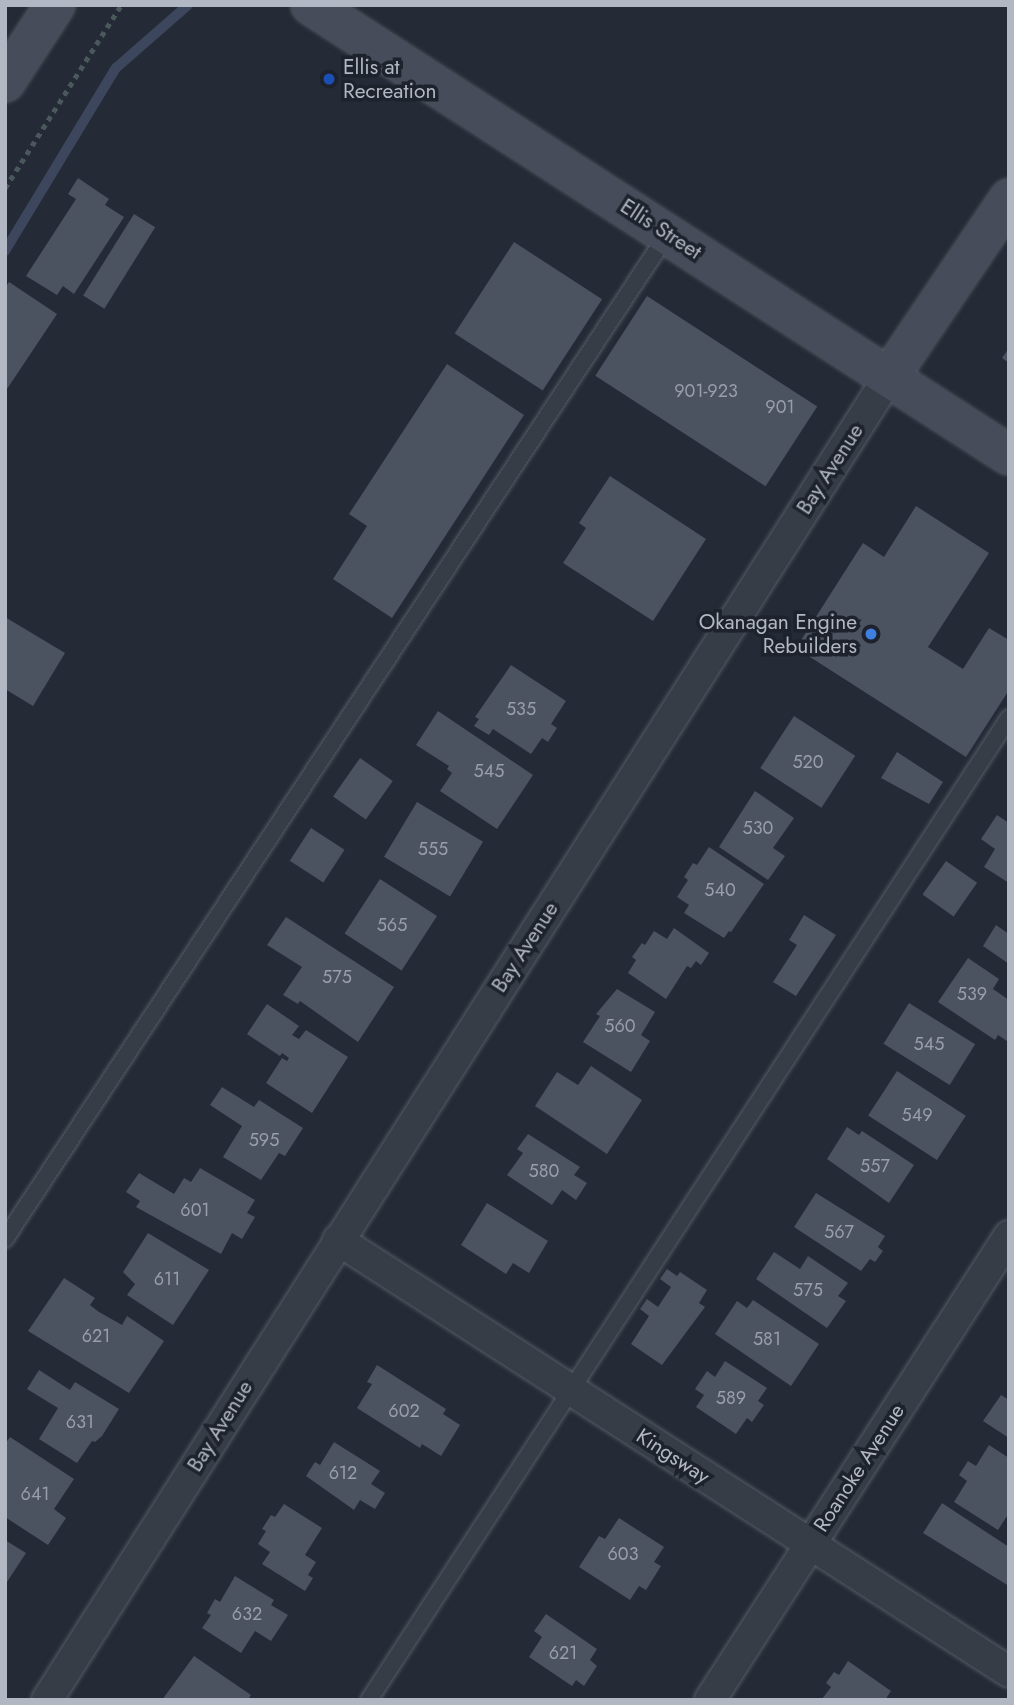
<!DOCTYPE html>
<html>
<head>
<meta charset="utf-8">
<style>
	body { margin:0 }
	#map { position:relative; width:1014px; height:1705px; overflow:hidden; background:#242b36; font-family:Jost,sans-serif }
	div>[style] { position:absolute }
	.stream>* { height:10px; margin:-5px; padding:0 5px; transform-origin:5px; border-radius:5px; background:#3c475e }
	.building>* { inset:0; background:#4b5260; transform-origin:0 0 }
	.path>* { height:4.5px; margin-top:-2.25px; transform-origin:0; background:repeating-linear-gradient(90deg,#4a585c 0 5px,transparent 0 10px) }
	.roads { filter:drop-shadow(0 0 2px #555b65) drop-shadow(0 0 2px #555b65) }
	.lane>* { height:16px; margin:-8px; padding:0 8px; transform-origin:8px; border-radius:8px; background:#373d47 }
	.street>* { height:30px; margin:-15px; padding:0 15px; transform-origin:15px; border-radius:15px; background:#373d47 }
	.secondary>* { height:38px; margin:-19px; padding:0 19px; transform-origin:19px; border-radius:19px; background:#464c5a }
	.dots>* { width:19px; height:19px; translate:-50% -50%; box-sizing:border-box; border:4px solid #1d222c; border-radius:50% }
	span { translate:-50% -50%; white-space:nowrap; text-align:center; line-height:1.15; -webkit-text-stroke:7px #1d222c; paint-order:stroke }
	.number-label { font-size:18px; color:#989eaa }
	.number-label span { -webkit-text-stroke-width:0 }
	.poi-label { font-size:21px; color:#b2b8c3 }
	.left { translate:0 -50%; text-align:left }
	.right { translate:-100% -50%; text-align:right }
	.street-label { font-size:21px; color:#b2b8c3 }
	.frame { position:absolute; inset:0; border:7px solid #b2b8c3; pointer-events:none }
</style>
</head>
<body>
<div id="map">
	<div class="stream">
		<i style="left:5px;top:251px;width:214px;rotate:-58.8deg"></i>
		<i style="left:116px;top:68px;width:96px;rotate:-41.2deg"></i>
	</div>
	<div class="building">
		<i style="clip-path:polygon(78px 178px,109px 199px,105px 205px,124px 217px,74px 294px,63px 286px,57px 295px,26px 276px,76px 199px,68px 194px)"></i>
		<i style="left:134px;top:214px;width:25px;height:96px;rotate:32deg"></i>
		<i style="left:514px;top:242px;width:105px;height:109px;rotate:33deg"></i>
		<i style="clip-path:polygon(9px 282px,57px 314px,5px 392px,5px 288px)"></i>
		<i style="left:647px;top:296px;width:203px;height:95px;rotate:33deg"></i>
		<i style="clip-path:polygon(1009px 348px,1009px 363px,1002px 358px)"></i>
		<i style="clip-path:polygon(447px 364px,524px 415px,392px 618px,333px 579px,367px 526px,349px 514px)"></i>
		<i style="clip-path:polygon(610px 476px,706px 539px,653px 621px,563px 563px,586px 528px,579px 523px)"></i>
		<i style="clip-path:polygon(916px 506px,989px 553px,928px 647px,963px 669px,989px 628px,1009px 640px,1009px 690px,966px 757px,796px 648px,863px 543px,884px 557px)"></i>
		<i style="clip-path:polygon(5px 617px,65px 653px,33px 706px,5px 689px)"></i>
		<i style="clip-path:polygon(511px 665px,566px 701px,551px 724px,557px 728px,548px 742px,542px 738px,531px 754px,493px 729px,489px 735px,474px 726px,479px 719px,475px 717px)"></i>
		<i style="clip-path:polygon(438px 711px,533px 775px,497px 829px,440px 791px,452px 773px,447px 769px,449px 766px,416px 745px)"></i>
		<i style="left:794px;top:716px;width:73px;height:62px;rotate:33deg"></i>
		<i style="clip-path:polygon(897px 752px,943px 782px,929px 804px,881px 778px)"></i>
		<i style="left:360px;top:758px;width:40px;height:47px;rotate:35deg"></i>
		<i style="clip-path:polygon(755px 791px,794px 818px,773px 848px,785px 856px,768px 880px,719px 847px)"></i>
		<i style="left:417px;top:802px;width:77px;height:64px;rotate:31deg"></i>
		<i style="clip-path:polygon(997px 815px,1009px 823px,1009px 883px,984px 867px,995px 849px,981px 839px)"></i>
		<i style="left:311px;top:828px;width:40px;height:39px;rotate:33deg"></i>
		<i style="clip-path:polygon(709px 847px,764px 884px,731px 932px,729px 931px,724px 938px,684px 913px,689px 905px,677px 897px,688px 880px,684px 877px,693px 863px,697px 865px)"></i>
		<i style="left:946px;top:861px;width:38px;height:41px;rotate:35deg"></i>
		<i style="left:380px;top:879px;width:68px;height:65px;rotate:33deg"></i>
		<i style="clip-path:polygon(804px 915px,836px 935px,796px 996px,773px 982px,797px 945px,789px 940px)"></i>
		<i style="clip-path:polygon(286px 917px,394px 987px,358px 1042px,300px 1001px,298px 1004px,283px 995px,302px 967px,267px 945px)"></i>
		<i style="clip-path:polygon(996px 925px,1009px 934px,1009px 964px,983px 946px)"></i>
		<i style="clip-path:polygon(674px 928px,709px 953px,701px 965px,696px 961px,691px 968px,687px 966px,666px 999px,628px 973px,636px 960px,632px 957px,642px 943px,645px 945px,654px 931px,667px 939px)"></i>
		<i style="clip-path:polygon(968px 958px,999px 979px,993px 989px,1009px 1000px,1007px 1041px,998px 1035px,995px 1040px,938px 1002px)"></i>
		<i style="clip-path:polygon(617px 989px,655px 1012px,641px 1035px,650px 1041px,631px 1072px,583px 1042px,600px 1016px,596px 1014px)"></i>
		<i style="left:909px;top:1003px;width:78px;height:48px;rotate:32deg"></i>
		<i style="clip-path:polygon(267px 1004px,299px 1026px,292px 1035px,299px 1039px,306px 1030px,348px 1057px,312px 1113px,266px 1083px,282px 1058px,287px 1061px,289px 1058px,282px 1053px,280px 1056px,247px 1034px)"></i>
		<i style="clip-path:polygon(591px 1066px,642px 1100px,607px 1154px,535px 1106px,557px 1072px,578px 1085px)"></i>
		<i style="left:897px;top:1071px;width:82px;height:53px;rotate:33deg"></i>
		<i style="clip-path:polygon(222px 1087px,254px 1107px,259px 1100px,303px 1128px,285px 1156px,279px 1153px,261px 1180px,223px 1157px,242px 1126px,210px 1105px)"></i>
		<i style="clip-path:polygon(847px 1127px,859px 1135px,862px 1131px,914px 1165px,889px 1203px,827px 1159px)"></i>
		<i style="clip-path:polygon(528px 1134px,580px 1167px,574px 1175px,587px 1183px,576px 1200px,562px 1190px,552px 1205px,507px 1175px,523px 1153px,517px 1149px)"></i>
		<i style="clip-path:polygon(200px 1168px,255px 1200px,247px 1213px,255px 1217px,242px 1239px,232px 1233px,221px 1254px,136px 1207px,140px 1201px,126px 1192px,139px 1173px,174px 1194px,184px 1178px,191px 1182px)"></i>
		<i style="clip-path:polygon(816px 1193px,885px 1236px,878px 1247px,883px 1251px,875px 1262px,870px 1259px,861px 1271px,794px 1227px)"></i>
		<i style="clip-path:polygon(487px 1203px,548px 1241px,529px 1273px,513px 1263px,506px 1274px,461px 1245px)"></i>
		<i style="clip-path:polygon(148px 1233px,209px 1270px,173px 1325px,127px 1295px,135px 1284px,123px 1272px)"></i>
		<i style="clip-path:polygon(774px 1252px,800px 1269px,808px 1256px,848px 1283px,838px 1296px,846px 1301px,827px 1328px,756px 1279px)"></i>
		<i style="clip-path:polygon(667px 1269px,677px 1276px,680px 1272px,707px 1290px,699px 1303px,705px 1307px,662px 1365px,631px 1344px,649px 1316px,640px 1309px,647px 1299px,658px 1307px,671px 1287px,660px 1279px)"></i>
		<i style="clip-path:polygon(64px 1278px,95px 1298px,90px 1305px,99px 1312px,122px 1325px,127px 1316px,164px 1341px,129px 1393px,28px 1331px)"></i>
		<i style="clip-path:polygon(753px 1300px,819px 1344px,791px 1386px,715px 1334px,737px 1301px,747px 1308px)"></i>
		<i style="clip-path:polygon(725px 1361px,767px 1388px,758px 1401px,764px 1405px,752px 1422px,747px 1418px,736px 1434px,696px 1407px,704px 1395px,695px 1389px,707px 1371px,715px 1377px)"></i>
		<i style="clip-path:polygon(377px 1365px,446px 1409px,443px 1414px,460px 1425px,441px 1456px,422px 1444px,420px 1448px,357px 1408px,372px 1384px,367px 1382px)"></i>
		<i style="clip-path:polygon(39px 1370px,70px 1390px,75px 1382px,119px 1409px,102px 1436px,95px 1442px,92px 1441px,77px 1463px,39px 1439px,58px 1408px,27px 1389px)"></i>
		<i style="clip-path:polygon(1001px 1395px,1009px 1400px,1009px 1438px,983px 1421px)"></i>
		<i style="clip-path:polygon(10px 1437px,74px 1479px,54px 1509px,66px 1518px,48px 1545px,5px 1517px,5px 1444px)"></i>
		<i style="clip-path:polygon(334px 1442px,380px 1471px,371px 1484px,385px 1493px,375px 1509px,360px 1500px,354px 1510px,306px 1476px,315px 1462px,320px 1465px)"></i>
		<i style="clip-path:polygon(989px 1445px,1009px 1458px,1009px 1513px,998px 1530px,954px 1502px,967px 1481px,959px 1475px,968px 1461px,976px 1466px)"></i>
		<i style="clip-path:polygon(942px 1503px,1009px 1547px,1009px 1586px,923px 1533px)"></i>
		<i style="clip-path:polygon(284px 1504px,322px 1528px,305px 1555px,316px 1562px,308px 1575px,313px 1578px,305px 1591px,262px 1564px,270px 1552px,258px 1544px,266px 1531px,262px 1529px,271px 1515px,275px 1517px)"></i>
		<i style="clip-path:polygon(619px 1518px,664px 1547px,654px 1562px,661px 1566px,646px 1590px,639px 1586px,630px 1600px,579px 1567px,599px 1536px,605px 1539px)"></i>
		<i style="clip-path:polygon(5px 1540px,26px 1553px,5px 1585px)"></i>
		<i style="clip-path:polygon(235px 1576px,274px 1600px,271px 1605px,288px 1615px,271px 1641px,255px 1631px,241px 1653px,202px 1628px,211px 1615px,207px 1613px,215px 1599px,220px 1602px)"></i>
		<i style="clip-path:polygon(546px 1614px,597px 1649px,590px 1660px,597px 1666px,584px 1686px,576px 1680px,572px 1686px,529px 1657px,542px 1637px,534px 1631px)"></i>
		<i style="clip-path:polygon(194px 1656px,251px 1695px,248px 1700px,162px 1700px)"></i>
		<i style="clip-path:polygon(848px 1661px,891px 1691px,885px 1700px,822px 1699px,831px 1687px,826px 1683px,834px 1672px,839px 1675px)"></i>
	</div>
	<div class="path">
		<i style="left:5px;top:188px;width:217px;rotate:-57.6deg"></i>
	</div>
	<div class="roads">
		<div class="lane">
			<i style="left:5px;top:1239px;width:1205px;rotate:-56.61deg"></i>
			<i style="left:369px;top:1700px;width:1172px;rotate:-56.91deg"></i>
		</div>
		<div class="street">
			<i style="left:338px;top:1240px;width:798px;rotate:32.77deg"></i>
			<i style="left:47px;top:1700px;width:1568px;rotate:-57.53deg"></i>
			<i style="left:710px;top:1700px;width:552px;rotate:-57.2deg"></i>
		</div>
		<div class="secondary">
			<i style="left:311px;top:5px;width:830px;rotate:32.81deg"></i>
			<i style="left:5px;top:82px;width:92px;rotate:-57deg"></i>
			<i style="left:889px;top:377px;width:215px;rotate:-56deg"></i>
		</div>
	</div>
	<div class="dots">
		<i style="left:329px;top:79px;background:#1a4fb4"></i>
		<i style="left:871px;top:634px;background:#3f7fe0"></i>
	</div>
	<div class="number-label">
		<span style="left:706px;top:391px">901-923</span>
		<span style="left:780px;top:407px">901</span>
		<span style="left:521px;top:709px">535</span>
		<span style="left:808px;top:762px">520</span>
		<span style="left:489px;top:771px">545</span>
		<span style="left:758px;top:828px">530</span>
		<span style="left:433px;top:849px">555</span>
		<span style="left:720px;top:890px">540</span>
		<span style="left:392px;top:925px">565</span>
		<span style="left:337px;top:977px">575</span>
		<span style="left:972px;top:994px">539</span>
		<span style="left:620px;top:1026px">560</span>
		<span style="left:929px;top:1044px">545</span>
		<span style="left:917px;top:1115px">549</span>
		<span style="left:264px;top:1140px">595</span>
		<span style="left:875px;top:1166px">557</span>
		<span style="left:544px;top:1171px">580</span>
		<span style="left:195px;top:1210px">601</span>
		<span style="left:839px;top:1232px">567</span>
		<span style="left:167px;top:1279px">611</span>
		<span style="left:808px;top:1290px">575</span>
		<span style="left:96px;top:1336px">621</span>
		<span style="left:767px;top:1339px">581</span>
		<span style="left:731px;top:1398px">589</span>
		<span style="left:404px;top:1411px">602</span>
		<span style="left:80px;top:1422px">631</span>
		<span style="left:343px;top:1473px">612</span>
		<span style="left:35px;top:1494px">641</span>
		<span style="left:623px;top:1554px">603</span>
		<span style="left:247px;top:1614px">632</span>
		<span style="left:563px;top:1653px">621</span>
	</div>
	<div class="poi-label">
		<span class="left" style="left:343px;top:79px">Ellis at<br>Recreation</span>
		<span class="right" style="left:857px;top:634px">Okanagan Engine<br>Rebuilders</span>
	</div>
	<div class="street-label">
		<span style="left:661px;top:229px;rotate:33deg">Ellis Street</span>
		<span style="left:830px;top:469px;rotate:-57deg">Bay Avenue</span>
		<span style="left:525px;top:947px;rotate:-57deg">Bay Avenue</span>
		<span style="left:220px;top:1426px;rotate:-58deg">Bay Avenue</span>
		<span style="left:673px;top:1456px;rotate:33deg">Kingsway</span>
		<span style="left:859px;top:1468px;rotate:-57deg">Roanoke Avenue</span>
	</div>
	<div class="frame"></div>
</div>
</body>
</html>
